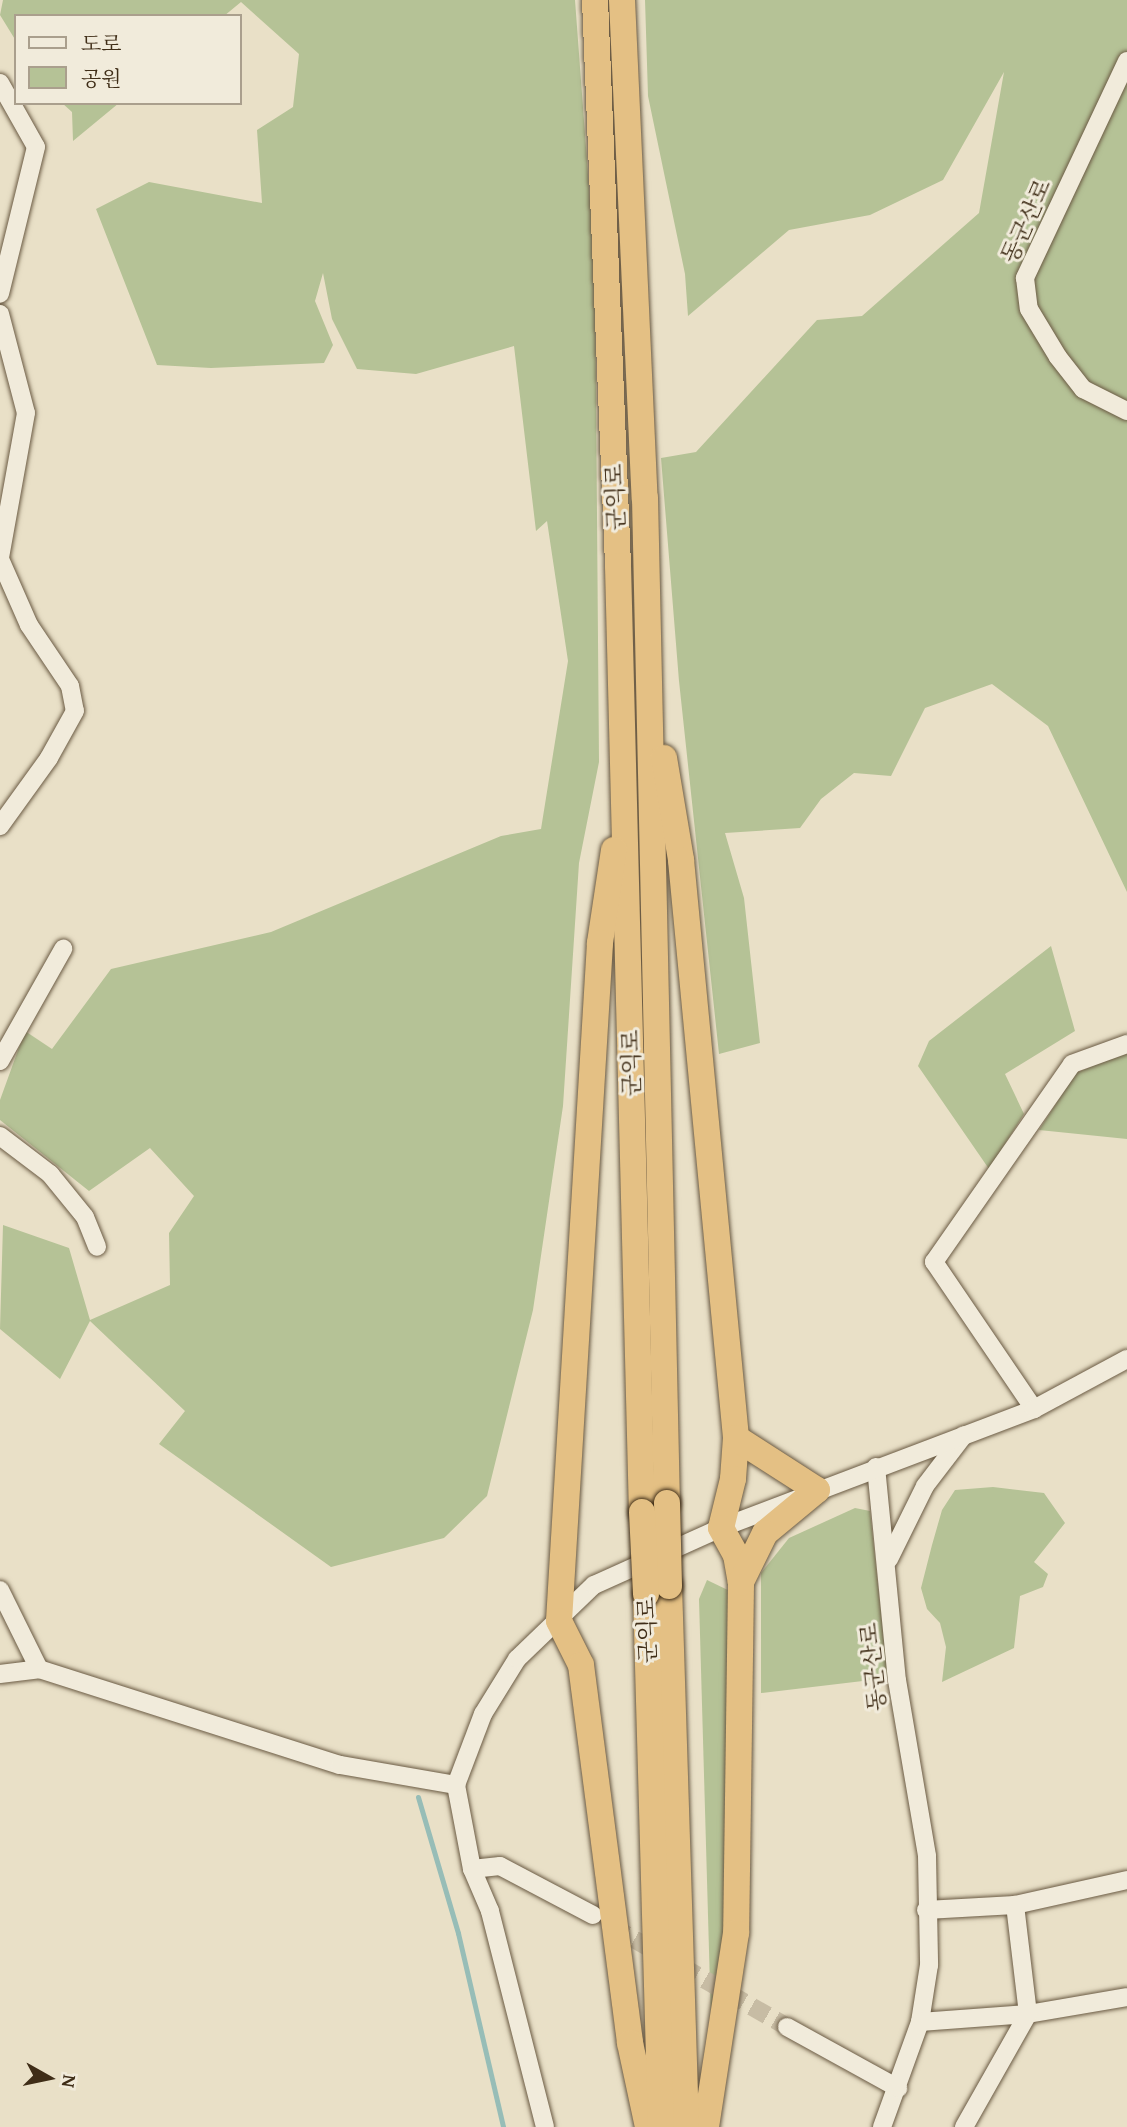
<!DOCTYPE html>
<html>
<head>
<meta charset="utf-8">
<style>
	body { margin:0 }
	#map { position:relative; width:1127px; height:2127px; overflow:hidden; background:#e9e0c7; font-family:"Gentium Book Plus","Noto Serif KR",serif }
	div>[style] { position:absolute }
	.green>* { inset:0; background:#b5c296 }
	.stream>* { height:5px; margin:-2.5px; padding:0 2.5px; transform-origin:2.5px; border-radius:2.5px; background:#97bdb7 }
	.minor-tunnel>* { height:18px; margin-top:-9px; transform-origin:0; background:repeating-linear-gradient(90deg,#c7bca4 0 18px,transparent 0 27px) }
	.roads { filter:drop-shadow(0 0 2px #6a5a43) drop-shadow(0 0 2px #6a5a43) }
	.minor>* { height:18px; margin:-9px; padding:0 9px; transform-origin:9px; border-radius:9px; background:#f1ebdb }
	.highway>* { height:26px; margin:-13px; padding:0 13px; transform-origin:13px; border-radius:13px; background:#e4c084 }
	.bridges { filter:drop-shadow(0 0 2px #3f2d17) drop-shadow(0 0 2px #3f2d17) }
	.highway-bridge>* { height:26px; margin:-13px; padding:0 13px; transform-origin:13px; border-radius:13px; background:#e4c084 }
	span { translate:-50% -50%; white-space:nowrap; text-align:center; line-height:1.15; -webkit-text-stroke:6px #f1ebdb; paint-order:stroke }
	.street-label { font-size:23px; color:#3f2d17 }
	.legend { position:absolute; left:14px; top:14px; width:228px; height:91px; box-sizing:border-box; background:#f1ebdb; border:2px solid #aa9f8d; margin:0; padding:9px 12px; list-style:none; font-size:21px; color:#3f2d17 }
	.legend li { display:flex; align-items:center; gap:14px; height:35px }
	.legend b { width:35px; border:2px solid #aa9f8d }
	.north { position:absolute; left:14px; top:2043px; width:70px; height:70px; -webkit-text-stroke:5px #f1ebdb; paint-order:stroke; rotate:99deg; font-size:19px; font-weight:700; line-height:28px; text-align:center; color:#3f2d17 }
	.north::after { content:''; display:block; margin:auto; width:24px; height:32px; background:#3f2d17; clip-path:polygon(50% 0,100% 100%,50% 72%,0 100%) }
</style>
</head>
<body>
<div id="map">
	<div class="green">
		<i style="clip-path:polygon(3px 0,575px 0,595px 269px,599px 762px,579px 863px,563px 1106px,533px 1310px,487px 1496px,444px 1538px,331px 1567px,159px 1444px,185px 1411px,90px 1321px,60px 1379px,0 1329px,3px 1225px,69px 1248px,90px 1320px,170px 1285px,169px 1233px,194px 1196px,150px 1148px,89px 1191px,0 1120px,0 1100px,25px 1031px,52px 1049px,111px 969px,271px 932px,501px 836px,541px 829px,568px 661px,547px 521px,536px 531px,514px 346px,416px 374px,357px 369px,332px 319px,323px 273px,315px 301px,333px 345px,324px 363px,211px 368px,157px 365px,96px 209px,149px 182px,262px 203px,257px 130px,293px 107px,299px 54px,241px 2px,224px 16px,16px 16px,16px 41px,0 15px)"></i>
		<i style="clip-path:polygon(645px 0,1127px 0,1127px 892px,1048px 726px,992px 684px,925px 708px,891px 776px,854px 773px,821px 799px,800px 828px,725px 833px,744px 898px,760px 1043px,719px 1054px,679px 681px,661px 458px,696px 452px,817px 320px,862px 316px,979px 213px,1004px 72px,943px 180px,870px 215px,789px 230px,688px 316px,685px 274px,648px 96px)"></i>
		<i style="clip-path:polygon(62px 103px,119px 103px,73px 141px,72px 112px)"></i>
		<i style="clip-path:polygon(1051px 946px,1075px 1031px,1005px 1074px,1024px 1114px,989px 1169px,918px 1066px,929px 1041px)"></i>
		<i style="clip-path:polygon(1127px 1052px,1127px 1139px,1039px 1130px,1076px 1073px)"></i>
		<i style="clip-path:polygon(993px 1487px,1044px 1493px,1065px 1523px,1034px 1562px,1048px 1574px,1043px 1587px,1020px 1596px,1014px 1648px,942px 1682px,946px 1647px,940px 1623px,927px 1609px,921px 1588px,932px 1545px,942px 1510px,955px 1490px)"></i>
		<i style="clip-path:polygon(855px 1508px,870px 1511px,888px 1678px,761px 1693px,761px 1573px,789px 1538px)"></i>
		<i style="clip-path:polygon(707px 1580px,734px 1593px,737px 1768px,713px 2091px,699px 1599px)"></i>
	</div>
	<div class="stream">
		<i style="left:418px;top:1797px;width:142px;rotate:73.6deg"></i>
		<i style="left:458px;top:1933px;width:199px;rotate:76.9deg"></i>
	</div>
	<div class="minor-tunnel">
		<i style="left:611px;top:1926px;width:203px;rotate:29.8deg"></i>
	</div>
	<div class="roads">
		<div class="minor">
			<i style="left:1127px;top:61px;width:240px;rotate:115.2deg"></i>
			<i style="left:1025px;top:278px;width:31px;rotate:83deg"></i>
			<i style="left:1029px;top:309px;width:56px;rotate:58.9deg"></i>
			<i style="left:1058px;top:357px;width:41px;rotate:52deg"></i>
			<i style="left:1083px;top:389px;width:49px;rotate:26.6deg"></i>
			<i style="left:0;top:83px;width:73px;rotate:60.6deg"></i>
			<i style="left:36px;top:147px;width:151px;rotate:103.8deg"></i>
			<i style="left:0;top:314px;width:102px;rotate:75.3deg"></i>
			<i style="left:26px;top:413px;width:147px;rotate:100.2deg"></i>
			<i style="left:0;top:559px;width:72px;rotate:66.3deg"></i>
			<i style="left:29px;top:625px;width:73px;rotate:56.1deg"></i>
			<i style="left:70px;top:686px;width:25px;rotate:79deg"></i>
			<i style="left:75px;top:711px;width:54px;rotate:119deg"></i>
			<i style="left:49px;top:758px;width:84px;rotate:125.8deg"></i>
			<i style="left:0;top:1061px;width:129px;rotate:-60.6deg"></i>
			<i style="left:0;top:1136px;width:63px;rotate:37.2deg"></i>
			<i style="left:50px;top:1174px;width:55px;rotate:50.9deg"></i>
			<i style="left:85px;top:1217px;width:32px;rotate:68deg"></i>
			<i style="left:1034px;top:1409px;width:178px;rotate:-124.2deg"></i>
			<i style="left:934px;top:1262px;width:241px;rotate:-55.1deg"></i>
			<i style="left:1072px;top:1064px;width:59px;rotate:-20deg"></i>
			<i style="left:876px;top:1467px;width:214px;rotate:84.4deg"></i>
			<i style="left:897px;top:1680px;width:179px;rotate:80.3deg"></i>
			<i style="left:927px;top:1856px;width:109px;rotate:88.9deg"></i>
			<i style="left:929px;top:1965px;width:58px;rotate:99deg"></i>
			<i style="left:920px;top:2022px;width:112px;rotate:109.9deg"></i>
			<i style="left:889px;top:1559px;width:81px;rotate:-63.7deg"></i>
			<i style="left:925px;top:1486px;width:64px;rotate:-52.6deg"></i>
			<i style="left:0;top:1590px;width:88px;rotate:63.7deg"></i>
			<i style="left:39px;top:1669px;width:316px;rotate:17.7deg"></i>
			<i style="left:340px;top:1765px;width:118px;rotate:9.8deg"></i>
			<i style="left:0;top:1674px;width:39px;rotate:-7deg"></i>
			<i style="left:472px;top:1869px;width:28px;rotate:-6deg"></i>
			<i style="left:500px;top:1866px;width:105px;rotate:27.8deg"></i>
			<i style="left:926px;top:1910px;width:89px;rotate:-3.2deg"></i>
			<i style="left:1015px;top:1905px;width:115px;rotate:-12.6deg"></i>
			<i style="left:920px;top:2022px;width:108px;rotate:-4.2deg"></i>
			<i style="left:1028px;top:2014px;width:100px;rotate:-9.7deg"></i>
			<i style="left:787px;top:2027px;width:127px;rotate:28.8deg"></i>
			<i style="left:545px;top:2127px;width:223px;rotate:-104.3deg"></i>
			<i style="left:490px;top:1911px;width:46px;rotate:-113.2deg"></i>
			<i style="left:472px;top:1869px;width:86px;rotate:-100.8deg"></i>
			<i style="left:456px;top:1785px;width:76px;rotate:-69.2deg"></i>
			<i style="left:483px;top:1714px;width:65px;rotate:-58.3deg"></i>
			<i style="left:517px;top:1659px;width:107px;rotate:-43.9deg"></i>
			<i style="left:594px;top:1585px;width:139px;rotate:-24.2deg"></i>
			<i style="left:721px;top:1528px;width:335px;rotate:-20.8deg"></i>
			<i style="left:1034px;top:1409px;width:106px;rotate:-28.3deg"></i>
			<i style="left:964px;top:2127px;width:130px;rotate:-60.5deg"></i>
			<i style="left:1028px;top:2014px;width:110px;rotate:-96.8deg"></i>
		</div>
		<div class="highway">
			<i style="left:595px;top:0;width:566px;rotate:87.67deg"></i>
			<i style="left:618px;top:566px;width:946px;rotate:88.55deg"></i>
			<i style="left:622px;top:0;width:499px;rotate:87.4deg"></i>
			<i style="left:645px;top:498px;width:1005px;rotate:88.75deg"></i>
			<i style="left:664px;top:758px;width:103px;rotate:80.5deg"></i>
			<i style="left:681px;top:860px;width:581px;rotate:84.56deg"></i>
			<i style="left:736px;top:1438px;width:41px;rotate:94.2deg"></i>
			<i style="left:733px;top:1479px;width:50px;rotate:103.8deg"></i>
			<i style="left:721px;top:1528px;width:31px;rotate:61deg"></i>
			<i style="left:736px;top:1555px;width:29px;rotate:80deg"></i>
			<i style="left:741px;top:1584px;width:349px;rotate:90.8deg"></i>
			<i style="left:736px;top:1933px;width:196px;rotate:98.8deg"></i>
			<i style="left:614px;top:850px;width:94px;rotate:98.6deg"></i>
			<i style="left:600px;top:943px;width:679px;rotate:93.46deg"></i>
			<i style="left:559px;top:1621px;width:49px;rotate:63.4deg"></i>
			<i style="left:581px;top:1665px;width:381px;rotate:82.6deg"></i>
			<i style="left:630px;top:2043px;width:86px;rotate:77.9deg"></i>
			<i style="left:736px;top:1438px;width:96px;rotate:32.7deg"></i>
			<i style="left:817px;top:1490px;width:67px;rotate:140.4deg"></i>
			<i style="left:765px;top:1533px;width:55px;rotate:116.1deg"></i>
			<i style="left:669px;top:1586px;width:541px;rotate:88.2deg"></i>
			<i style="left:646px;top:1594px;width:533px;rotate:88.39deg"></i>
		</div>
	</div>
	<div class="bridges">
		<div class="highway-bridge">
			<i style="left:667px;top:1503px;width:83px;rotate:88.6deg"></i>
			<i style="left:642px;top:1512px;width:82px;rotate:87.2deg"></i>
		</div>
	</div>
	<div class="street-label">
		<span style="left:1026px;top:221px;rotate:-66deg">동군산로</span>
		<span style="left:615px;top:497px;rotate:-92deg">군익로</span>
		<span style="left:631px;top:1063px;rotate:-91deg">군익로</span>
		<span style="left:647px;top:1630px;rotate:-92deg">군익로</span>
		<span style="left:873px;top:1667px;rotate:-96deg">동군산로</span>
	</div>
	<ul class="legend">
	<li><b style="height:9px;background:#f1ebdb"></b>도로</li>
	<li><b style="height:19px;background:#b5c296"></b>공원</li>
	</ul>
	<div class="north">N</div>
</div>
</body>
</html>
